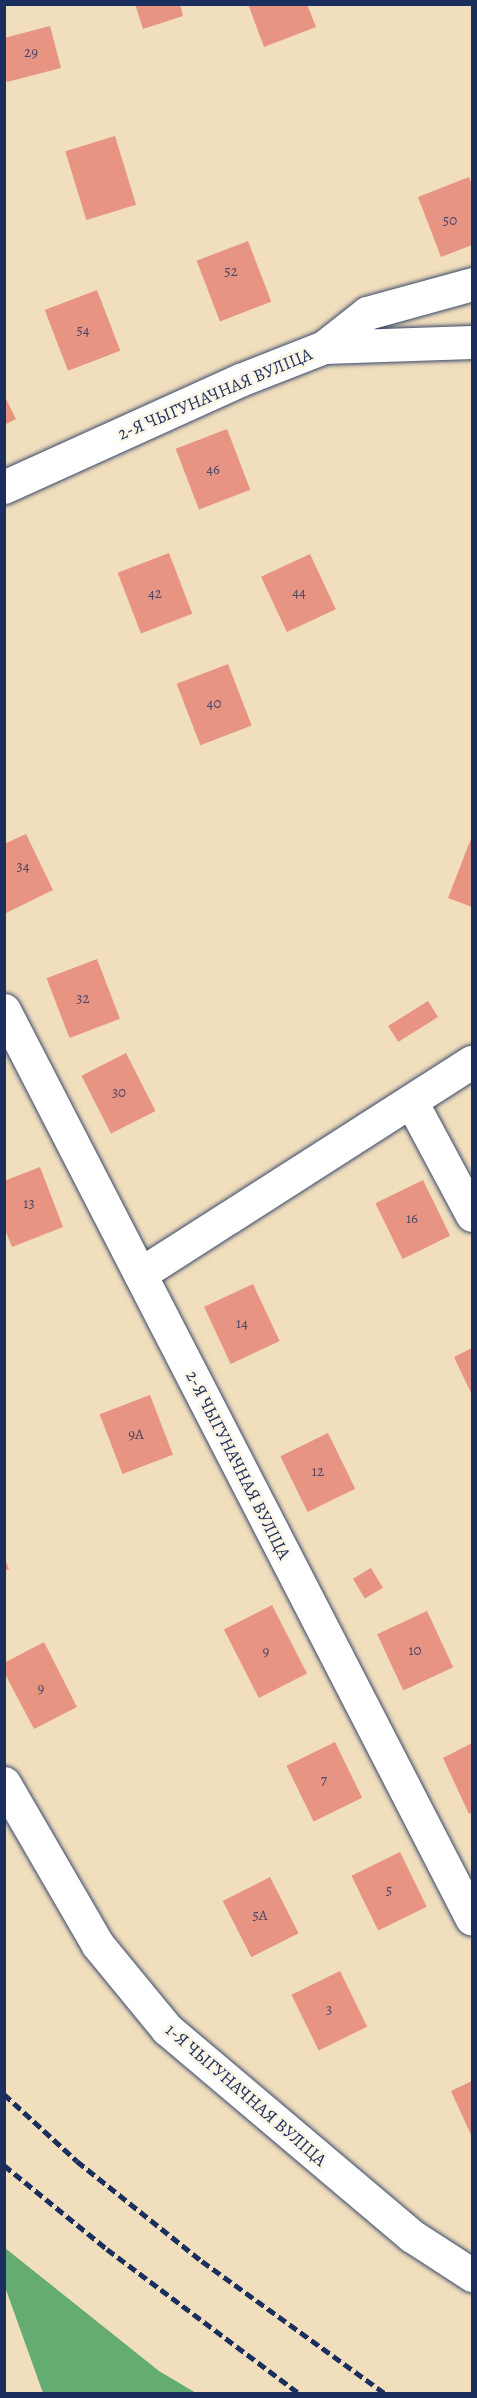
<!DOCTYPE html>
<html>
<head>
<meta charset="utf-8">
<style>
	body { margin:0 }
	#map { position:relative; width:477px; height:2398px; overflow:hidden; background:#f1debd; font-family:Alegreya,serif }
	div>[style] { position:absolute }
	.forest>* { inset:0; background:#65ac72 }
	.building>* { inset:0; background:#e89483; transform-origin:0 0 }
	.roads { filter:drop-shadow(0 0 2px #3b496c) drop-shadow(0 0 2px #3b496c) }
	.street>* { height:33px; margin:-16.5px; padding:0 16.5px; transform-origin:16.5px; border-radius:16.5px; background:#fff }
	.rail>* { height:4.5px; margin-top:-2.25px; transform-origin:0; background:repeating-linear-gradient(90deg,#1b2f5e 0 9px,transparent 0 13.5px) }
	span { translate:-50% -50%; white-space:nowrap; text-align:center; line-height:1.15; -webkit-text-stroke:5px #fcf5e5; paint-order:stroke }
	.number-label { font-size:15px; color:#4e4867 }
	.number-label span { -webkit-text-stroke-width:0 }
	.street-label { font-size:18px; color:#1b2f5e }
	.frame { position:absolute; inset:0; border:6px solid #1b2f5e; pointer-events:none }
</style>
</head>
<body>
<div id="map">
	<div class="forest">
		<i style="clip-path:polygon(5px 2248px,159px 2371px,196px 2393px,43px 2393px,5px 2287px)"></i>
	</div>
	<div class="building">
		<i style="clip-path:polygon(135px 4px,180px 4px,183px 16px,143px 29px)"></i>
		<i style="clip-path:polygon(248px 4px,307px 4px,316px 27px,264px 47px)"></i>
		<i style="clip-path:polygon(50px 26px,61px 68px,7px 82px,4px 72px,4px 38px)"></i>
		<i style="left:115px;top:136px;width:72px;height:52px;rotate:73deg"></i>
		<i style="clip-path:polygon(469px 177px,472px 185px,472px 245px,441px 257px,418px 197px)"></i>
		<i style="left:248px;top:241px;width:65px;height:55px;rotate:69deg"></i>
		<i style="left:97px;top:290px;width:65px;height:56px;rotate:69deg"></i>
		<i style="clip-path:polygon(4px 395px,16px 419px,4px 425px)"></i>
		<i style="left:227px;top:429px;width:65px;height:55px;rotate:69deg"></i>
		<i style="left:169px;top:553px;width:65px;height:55px;rotate:69deg"></i>
		<i style="left:310px;top:554px;width:61px;height:54px;rotate:65deg"></i>
		<i style="left:228px;top:664px;width:66px;height:55px;rotate:69deg"></i>
		<i style="clip-path:polygon(26px 834px,53px 890px,4px 914px,4px 844px)"></i>
		<i style="clip-path:polygon(472px 836px,472px 907px,448px 898px)"></i>
		<i style="left:97px;top:959px;width:64px;height:54px;rotate:69deg"></i>
		<i style="left:428px;top:1001px;width:19px;height:47px;rotate:58deg"></i>
		<i style="left:126px;top:1053px;width:65px;height:50px;rotate:63deg"></i>
		<i style="clip-path:polygon(40px 1167px,63px 1227px,12px 1247px,4px 1227px,4px 1181px)"></i>
		<i style="left:423px;top:1180px;width:62px;height:53px;rotate:64deg"></i>
		<i style="left:253px;top:1284px;width:63px;height:54px;rotate:65deg"></i>
		<i style="clip-path:polygon(472px 1348px,472px 1395px,454px 1357px)"></i>
		<i style="left:150px;top:1395px;width:64px;height:54px;rotate:69deg"></i>
		<i style="left:328px;top:1433px;width:62px;height:53px;rotate:64deg"></i>
		<i style="clip-path:polygon(4px 1557px,9px 1569px,4px 1571px)"></i>
		<i style="left:371px;top:1568px;width:23px;height:21px;rotate:59deg"></i>
		<i style="left:272px;top:1605px;width:77px;height:54px;rotate:63deg"></i>
		<i style="left:427px;top:1611px;width:62px;height:55px;rotate:65deg"></i>
		<i style="clip-path:polygon(44px 1642px,77px 1707px,34px 1729px,4px 1672px,4px 1663px)"></i>
		<i style="left:335px;top:1742px;width:62px;height:54px;rotate:64deg"></i>
		<i style="clip-path:polygon(472px 1743px,472px 1812px,469px 1814px,443px 1758px)"></i>
		<i style="left:400px;top:1852px;width:61px;height:54px;rotate:64deg"></i>
		<i style="left:270px;top:1877px;width:63px;height:53px;rotate:63deg"></i>
		<i style="left:340px;top:1971px;width:62px;height:54px;rotate:64deg"></i>
		<i style="clip-path:polygon(472px 2081px,472px 2137px,451px 2091px)"></i>
	</div>
	<div class="roads">
		<div class="street">
			<i style="left:324px;top:347px;width:55px;rotate:-38.3deg"></i>
			<i style="left:367px;top:313px;width:109px;rotate:-15.4deg"></i>
			<i style="left:4px;top:487px;width:259px;rotate:-24.4deg"></i>
			<i style="left:240px;top:380px;width:90px;rotate:-21.4deg"></i>
			<i style="left:324px;top:347px;width:148px;rotate:-1.9deg"></i>
			<i style="left:4px;top:1010px;width:1022px;rotate:62.76deg"></i>
			<i style="left:412px;top:1103px;width:127px;rotate:61.8deg"></i>
			<i style="left:140px;top:1274px;width:394px;rotate:-32.6deg"></i>
			<i style="left:4px;top:1783px;width:187px;rotate:59.9deg"></i>
			<i style="left:98px;top:1945px;width:109px;rotate:50.6deg"></i>
			<i style="left:167px;top:2029px;width:321px;rotate:40.2deg"></i>
			<i style="left:412px;top:2236px;width:72px;rotate:33deg"></i>
		</div>
	</div>
	<div class="rail">
		<i style="left:4px;top:2094px;width:99px;rotate:42.5deg"></i>
		<i style="left:77px;top:2161px;width:160px;rotate:38.7deg"></i>
		<i style="left:202px;top:2261px;width:227px;rotate:35.9deg"></i>
		<i style="left:4px;top:2165px;width:133px;rotate:39.2deg"></i>
		<i style="left:107px;top:2249px;width:241px;rotate:36.9deg"></i>
	</div>
	<div class="number-label">
		<span style="left:31px;top:53px">29</span>
		<span style="left:450px;top:221px">50</span>
		<span style="left:231px;top:272px">52</span>
		<span style="left:83px;top:331px">54</span>
		<span style="left:213px;top:470px">46</span>
		<span style="left:299px;top:593px">44</span>
		<span style="left:155px;top:594px">42</span>
		<span style="left:214px;top:704px">40</span>
		<span style="left:23px;top:867px">34</span>
		<span style="left:83px;top:999px">32</span>
		<span style="left:119px;top:1093px">30</span>
		<span style="left:29px;top:1204px">13</span>
		<span style="left:412px;top:1219px">16</span>
		<span style="left:242px;top:1324px">14</span>
		<span style="left:136px;top:1435px">9А</span>
		<span style="left:318px;top:1472px">12</span>
		<span style="left:415px;top:1651px">10</span>
		<span style="left:266px;top:1652px">9</span>
		<span style="left:41px;top:1689px">9</span>
		<span style="left:324px;top:1781px">7</span>
		<span style="left:389px;top:1891px">5</span>
		<span style="left:260px;top:1916px">5А</span>
		<span style="left:329px;top:2010px">3</span>
	</div>
	<div class="street-label">
		<span style="left:215px;top:394px;rotate:-23deg">2-Я ЧЫГУНАЧНАЯ ВУЛІЦА</span>
		<span style="left:238px;top:1465px;rotate:63deg">2-Я ЧЫГУНАЧНАЯ ВУЛІЦА</span>
		<span style="left:246px;top:2095px;rotate:41deg">1-Я ЧЫГУНАЧНАЯ ВУЛІЦА</span>
	</div>
	<div class="frame"></div>
</div>
</body>
</html>
